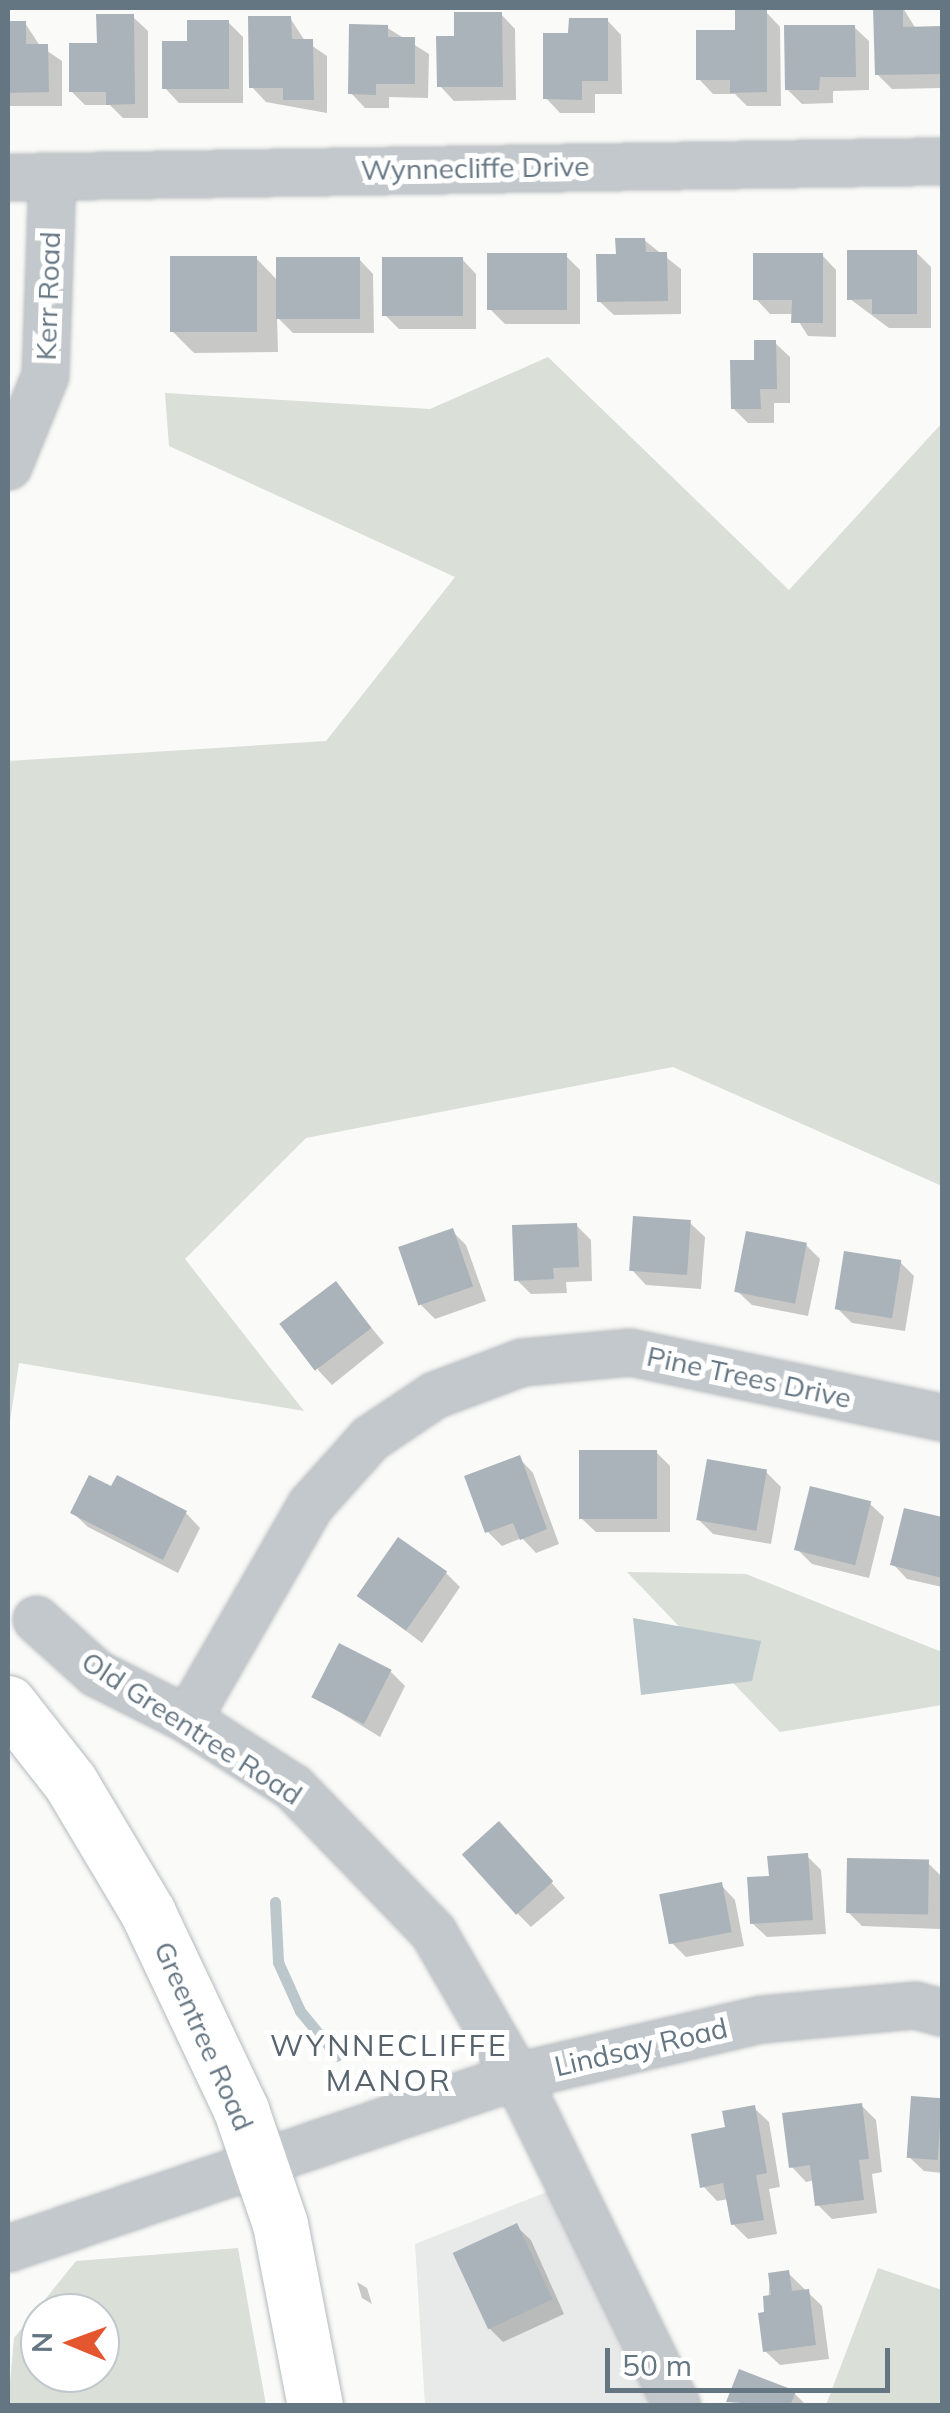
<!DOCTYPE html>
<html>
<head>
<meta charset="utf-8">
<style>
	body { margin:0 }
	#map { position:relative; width:950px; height:2413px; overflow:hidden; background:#fafaf8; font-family:Mulish,sans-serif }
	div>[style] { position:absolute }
	.built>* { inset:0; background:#e8e9e9 }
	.green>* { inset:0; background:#dadfd7 }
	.water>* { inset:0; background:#bbc7cb }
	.shadow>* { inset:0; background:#0003 }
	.stream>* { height:11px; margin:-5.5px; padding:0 5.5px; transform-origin:5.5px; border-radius:5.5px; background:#bbc7cb }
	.building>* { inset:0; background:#aab3b9; transform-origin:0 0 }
	.roads { filter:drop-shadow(0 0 2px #b5babe) drop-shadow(0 0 2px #b5babe) }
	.minor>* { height:45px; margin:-22.5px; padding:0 22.5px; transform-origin:22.5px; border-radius:22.5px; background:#c3c8cc }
	.primary>* { height:55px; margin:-27.5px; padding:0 27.5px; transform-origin:27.5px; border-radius:27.5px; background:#fff }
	span { translate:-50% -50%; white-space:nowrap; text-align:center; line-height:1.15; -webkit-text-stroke:10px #fff; paint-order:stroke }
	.street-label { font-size:28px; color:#657683 }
	.neighbourhood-label { font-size:30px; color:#57646e; letter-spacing:2.5px }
	.frame { position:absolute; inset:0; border:10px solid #657683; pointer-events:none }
	.north { position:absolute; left:20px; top:2293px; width:100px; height:100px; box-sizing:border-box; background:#fff; border:2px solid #c1c8cd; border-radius:50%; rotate:271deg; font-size:28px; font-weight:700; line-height:40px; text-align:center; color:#657683 }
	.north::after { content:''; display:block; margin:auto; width:35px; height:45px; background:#e4572e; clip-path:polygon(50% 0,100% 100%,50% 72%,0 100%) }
	.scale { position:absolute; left:605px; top:2348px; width:285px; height:45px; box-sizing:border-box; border:5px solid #657683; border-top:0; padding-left:12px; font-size:30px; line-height:35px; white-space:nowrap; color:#657683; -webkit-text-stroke:8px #fff; paint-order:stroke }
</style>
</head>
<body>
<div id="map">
	<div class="built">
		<i style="clip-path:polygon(557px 2188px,664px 2405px,425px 2405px,415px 2244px)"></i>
	</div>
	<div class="green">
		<i style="clip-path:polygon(548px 357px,789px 590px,942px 423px,942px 1186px,673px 1067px,306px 1138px,185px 1259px,304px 1411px,19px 1363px,8px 1434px,8px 761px,326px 741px,455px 577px,169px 446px,165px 393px,430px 409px)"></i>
		<i style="clip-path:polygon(627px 1572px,746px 1574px,942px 1652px,942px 1705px,780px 1732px)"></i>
		<i style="clip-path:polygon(evenodd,238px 2248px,266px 2405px,8px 2405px,14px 2338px,76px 2261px,238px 2248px,40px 2313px,100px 2313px,100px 2373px,40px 2373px,40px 2313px)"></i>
		<i style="clip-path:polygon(878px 2268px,942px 2290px,942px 2405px,826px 2405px)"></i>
	</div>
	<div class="water">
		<i style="clip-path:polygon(633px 1618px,761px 1641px,752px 1681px,641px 1695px)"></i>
	</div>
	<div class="shadow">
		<i style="clip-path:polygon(876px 8px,903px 8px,916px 29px,942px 29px,942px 88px,892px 89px,877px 74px)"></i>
		<i style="clip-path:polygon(766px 12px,780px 27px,781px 106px,747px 106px,735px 94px,713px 94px,699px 79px,738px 32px)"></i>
		<i style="clip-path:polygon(501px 14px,515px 29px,516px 100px,454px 101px,440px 86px)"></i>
		<i style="clip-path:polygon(133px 17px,148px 31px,148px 118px,123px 118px,110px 105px,85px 105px,71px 91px,99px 45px)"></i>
		<i style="clip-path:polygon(290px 18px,305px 41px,327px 56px,327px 113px,266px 102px,252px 87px)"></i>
		<i style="clip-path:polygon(607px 20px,621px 35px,622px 94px,595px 94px,595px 113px,560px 113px,546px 98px,571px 36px)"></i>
		<i style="clip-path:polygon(228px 22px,243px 37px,243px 103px,179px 103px,165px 88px,189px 44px)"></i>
		<i style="clip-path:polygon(8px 23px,25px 23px,40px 46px,62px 61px,62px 106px,8px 106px)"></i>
		<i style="clip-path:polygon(386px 27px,429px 54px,428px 98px,389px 97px,389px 108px,365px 108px,351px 93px)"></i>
		<i style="clip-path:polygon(854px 27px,869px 41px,869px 90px,833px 91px,833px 103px,802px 104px,787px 89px)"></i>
		<i style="clip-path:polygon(644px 240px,681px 269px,681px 314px,614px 315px,599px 301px,618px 256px)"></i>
		<i style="clip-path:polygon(916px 252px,931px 267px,931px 328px,889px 328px,850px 299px)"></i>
		<i style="clip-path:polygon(822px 255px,836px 270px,836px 337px,808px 336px,794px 314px,770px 314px,756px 299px)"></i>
		<i style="clip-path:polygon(566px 256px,580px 270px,580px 324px,505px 324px,490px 309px)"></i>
		<i style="clip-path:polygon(256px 258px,278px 281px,359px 259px,373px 274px,374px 333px,293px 333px,277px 317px,278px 352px,194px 353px,173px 332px)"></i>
		<i style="clip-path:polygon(462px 259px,476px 274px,476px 329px,399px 329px,385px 315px)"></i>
		<i style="clip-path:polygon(775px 343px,790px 357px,790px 403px,774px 403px,774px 423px,748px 423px,733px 408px)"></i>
		<i style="clip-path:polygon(690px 1223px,705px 1237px,701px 1289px,646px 1285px,632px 1270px)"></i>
		<i style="clip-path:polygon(576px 1225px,591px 1240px,592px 1281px,566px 1282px,567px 1293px,531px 1294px,517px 1280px)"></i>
		<i style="clip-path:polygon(452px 1231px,466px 1245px,486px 1301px,435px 1319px,420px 1304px)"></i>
		<i style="clip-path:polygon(806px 1245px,820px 1259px,808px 1316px,752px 1305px,737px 1291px)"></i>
		<i style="clip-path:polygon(900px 1262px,914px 1276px,905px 1331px,852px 1323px,838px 1309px)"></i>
		<i style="clip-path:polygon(336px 1285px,384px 1343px,332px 1385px,318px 1370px)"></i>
		<i style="clip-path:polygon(656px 1452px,670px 1466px,670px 1532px,596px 1532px,581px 1518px)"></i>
		<i style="clip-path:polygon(519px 1458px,533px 1473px,559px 1544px,536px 1553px,522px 1538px,502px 1546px,487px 1531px)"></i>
		<i style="clip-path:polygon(766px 1472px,781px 1487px,771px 1544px,713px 1534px,698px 1519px)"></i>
		<i style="clip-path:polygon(118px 1478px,186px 1513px,200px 1528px,178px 1573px,88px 1527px,73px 1513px,112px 1489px)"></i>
		<i style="clip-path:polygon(869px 1503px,884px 1517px,869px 1578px,812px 1564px,798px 1550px)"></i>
		<i style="clip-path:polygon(905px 1511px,942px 1519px,942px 1587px,907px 1579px,893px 1564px)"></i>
		<i style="clip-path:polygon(446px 1573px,460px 1587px,422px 1643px,361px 1597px)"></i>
		<i style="clip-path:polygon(391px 1672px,405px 1686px,380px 1737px,315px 1697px)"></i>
		<i style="clip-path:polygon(513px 1839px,565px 1898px,531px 1927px,517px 1913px)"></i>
		<i style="clip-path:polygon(807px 1856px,821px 1870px,826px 1934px,767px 1937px,752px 1923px,771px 1878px)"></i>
		<i style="clip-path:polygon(928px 1863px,942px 1877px,940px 1929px,862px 1926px,848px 1912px)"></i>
		<i style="clip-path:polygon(721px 1885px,735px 1900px,744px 1946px,686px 1957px,672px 1943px)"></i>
		<i style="clip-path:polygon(913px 2099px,942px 2100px,942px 2173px,924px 2171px,909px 2157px)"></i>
		<i style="clip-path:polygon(861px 2105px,876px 2120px,882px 2172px,872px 2174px,877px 2213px,832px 2219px,818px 2205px,815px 2180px,806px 2182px,792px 2167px)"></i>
		<i style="clip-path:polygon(754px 2108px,769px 2122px,780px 2187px,769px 2189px,777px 2234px,748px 2239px,733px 2224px,729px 2199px,717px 2201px,703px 2186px,728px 2130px)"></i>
		<i style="clip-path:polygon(516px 2226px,531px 2240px,564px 2314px,503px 2342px,489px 2328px)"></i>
		<i style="clip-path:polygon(788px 2273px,822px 2306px,829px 2359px,780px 2365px,765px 2351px,770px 2275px)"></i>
		<i style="clip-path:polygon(357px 2282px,367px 2288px,372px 2304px,362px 2298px)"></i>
		<i style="clip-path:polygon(794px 2393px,807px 2406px,729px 2401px)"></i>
	</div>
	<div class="stream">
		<i style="left:275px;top:1902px;width:60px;rotate:87.1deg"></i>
		<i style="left:278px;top:1962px;width:54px;rotate:65.8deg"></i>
		<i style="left:300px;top:2011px;width:58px;rotate:50.6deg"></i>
	</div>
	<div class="building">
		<i style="clip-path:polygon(873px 8px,903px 8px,903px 27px,942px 26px,942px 74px,875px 75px)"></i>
		<i style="clip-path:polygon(735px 10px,767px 10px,767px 92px,730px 93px,730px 80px,696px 80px,696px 30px,735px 30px)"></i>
		<i style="clip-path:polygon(454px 12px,502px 12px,503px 87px,437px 87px,436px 36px,454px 36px)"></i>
		<i style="clip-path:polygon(96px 14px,134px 14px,135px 104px,106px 105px,106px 92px,69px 92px,69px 43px,97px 43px)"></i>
		<i style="clip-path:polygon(248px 16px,291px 16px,292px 39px,313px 39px,314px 100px,283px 100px,283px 88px,249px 88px)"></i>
		<i style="clip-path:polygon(569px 18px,608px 18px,608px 81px,582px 81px,582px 100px,543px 99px,543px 33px,568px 33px)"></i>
		<i style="clip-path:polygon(187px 20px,229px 20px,229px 89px,162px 89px,162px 41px,187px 41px)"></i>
		<i style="clip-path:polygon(8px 21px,26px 21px,26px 44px,48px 44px,49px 92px,8px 93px)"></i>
		<i style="clip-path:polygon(349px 24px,388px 25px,388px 37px,415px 37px,415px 84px,376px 84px,376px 95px,348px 94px)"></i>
		<i style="clip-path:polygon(784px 25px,855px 25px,856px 77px,820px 77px,819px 90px,785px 90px)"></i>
		<i style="clip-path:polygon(615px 238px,645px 238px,646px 252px,667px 252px,668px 301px,597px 302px,596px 254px,616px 254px)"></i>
		<i style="clip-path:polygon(847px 250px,917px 250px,917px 314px,872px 314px,872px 299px,847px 300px)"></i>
		<i style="left:487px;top:253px;width:80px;height:57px"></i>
		<i style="clip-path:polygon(753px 253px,823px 253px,823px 323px,791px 323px,792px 300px,753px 300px)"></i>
		<i style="left:257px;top:256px;width:76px;height:87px;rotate:90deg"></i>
		<i style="left:276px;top:257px;width:84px;height:62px"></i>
		<i style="left:382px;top:257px;width:81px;height:59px"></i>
		<i style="clip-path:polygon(754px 340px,776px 340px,777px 389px,760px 389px,761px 409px,731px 409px,730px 360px,754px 360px)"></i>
		<i style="left:633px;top:1216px;width:58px;height:55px;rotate:4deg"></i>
		<i style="clip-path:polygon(577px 1223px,579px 1267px,553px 1268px,554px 1279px,514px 1281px,512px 1225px)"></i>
		<i style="left:453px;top:1228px;width:62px;height:58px;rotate:71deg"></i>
		<i style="left:746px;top:1231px;width:62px;height:62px;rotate:11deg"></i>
		<i style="left:844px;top:1251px;width:58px;height:59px;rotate:9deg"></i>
		<i style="left:336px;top:1281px;width:59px;height:71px;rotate:53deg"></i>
		<i style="left:579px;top:1450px;width:78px;height:69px"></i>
		<i style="clip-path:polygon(520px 1455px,547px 1529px,520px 1540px,513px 1523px,485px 1533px,464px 1476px)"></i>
		<i style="left:707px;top:1459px;width:61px;height:62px;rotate:10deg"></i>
		<i style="clip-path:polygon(89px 1475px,111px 1486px,117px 1475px,187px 1511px,163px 1560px,70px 1513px)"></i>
		<i style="left:810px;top:1486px;width:63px;height:66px;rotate:14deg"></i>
		<i style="clip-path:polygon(904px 1508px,942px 1517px,942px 1578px,890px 1565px)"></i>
		<i style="left:398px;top:1537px;width:60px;height:72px;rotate:35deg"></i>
		<i style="left:339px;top:1643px;width:59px;height:61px;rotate:27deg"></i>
		<i style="left:499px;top:1821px;width:81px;height:50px;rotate:48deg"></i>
		<i style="clip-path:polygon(808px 1853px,813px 1920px,750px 1924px,747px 1877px,769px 1876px,767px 1856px)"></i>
		<i style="left:847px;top:1858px;width:82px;height:55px;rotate:1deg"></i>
		<i style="left:722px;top:1882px;width:51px;height:64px;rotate:79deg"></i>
		<i style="left:911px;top:2096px;width:31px;height:62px;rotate:4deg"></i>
		<i style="clip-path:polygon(862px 2103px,869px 2159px,859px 2160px,864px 2200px,815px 2206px,810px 2165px,789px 2168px,782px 2113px)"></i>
		<i style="clip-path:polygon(755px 2105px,767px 2173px,756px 2175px,764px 2220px,731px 2225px,723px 2183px,700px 2188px,691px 2134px,725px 2127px,722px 2111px)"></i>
		<i style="left:517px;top:2223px;width:84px;height:71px;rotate:65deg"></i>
		<i style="clip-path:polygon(789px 2270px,792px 2291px,809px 2289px,816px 2345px,763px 2352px,758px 2313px,764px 2312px,763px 2296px,771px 2295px,768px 2273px)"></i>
		<i style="clip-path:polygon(739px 2369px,796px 2391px,790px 2406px,726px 2402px)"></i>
	</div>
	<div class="roads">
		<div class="minor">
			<i style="left:8px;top:177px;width:934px;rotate:-0.98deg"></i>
			<i style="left:8px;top:466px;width:98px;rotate:-67.9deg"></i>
			<i style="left:45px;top:375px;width:197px;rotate:-88deg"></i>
			<i style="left:36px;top:1619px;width:81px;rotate:42deg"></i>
			<i style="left:96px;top:1673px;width:102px;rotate:26.8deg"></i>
			<i style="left:187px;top:1719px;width:126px;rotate:32.7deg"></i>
			<i style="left:293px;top:1787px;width:202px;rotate:46deg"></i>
			<i style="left:433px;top:1932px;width:166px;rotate:60deg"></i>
			<i style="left:516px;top:2076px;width:367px;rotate:64deg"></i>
			<i style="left:187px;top:1719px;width:247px;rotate:-60.1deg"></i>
			<i style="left:310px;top:1505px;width:90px;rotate:-48.2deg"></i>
			<i style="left:370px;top:1438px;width:77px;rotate:-33.9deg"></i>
			<i style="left:434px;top:1395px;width:94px;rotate:-20.6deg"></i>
			<i style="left:522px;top:1362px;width:108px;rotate:-5.3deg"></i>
			<i style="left:630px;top:1352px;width:319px;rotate:11.8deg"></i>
			<i style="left:8px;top:2248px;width:536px;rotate:-18.71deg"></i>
			<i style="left:516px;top:2076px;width:252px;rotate:-13.1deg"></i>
			<i style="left:761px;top:2019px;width:155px;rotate:-5.2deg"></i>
			<i style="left:915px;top:2005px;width:28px;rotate:15deg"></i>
		</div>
		<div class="primary">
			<i style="left:8px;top:1703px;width:100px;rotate:51.9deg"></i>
			<i style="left:70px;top:1782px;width:152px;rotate:59.2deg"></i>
			<i style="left:148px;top:1913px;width:218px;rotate:64.7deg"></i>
			<i style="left:241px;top:2110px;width:120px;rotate:71.1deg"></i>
			<i style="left:280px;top:2224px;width:185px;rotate:79.1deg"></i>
		</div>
	</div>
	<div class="street-label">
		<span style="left:475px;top:168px;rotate:-1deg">Wynnecliffe Drive</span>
		<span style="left:48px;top:296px;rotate:-88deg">Kerr Road</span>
		<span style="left:749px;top:1377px;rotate:12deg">Pine Trees Drive</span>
		<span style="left:192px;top:1728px;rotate:33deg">Old Greentree Road</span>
		<span style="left:204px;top:2036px;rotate:66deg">Greentree Road</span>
		<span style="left:641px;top:2047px;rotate:-13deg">Lindsay Road</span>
	</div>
	<div class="neighbourhood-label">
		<span style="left:389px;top:2062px">WYNNECLIFFE<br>MANOR</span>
	</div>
	<div class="frame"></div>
	<div class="north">N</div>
	<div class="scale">50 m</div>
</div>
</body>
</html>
